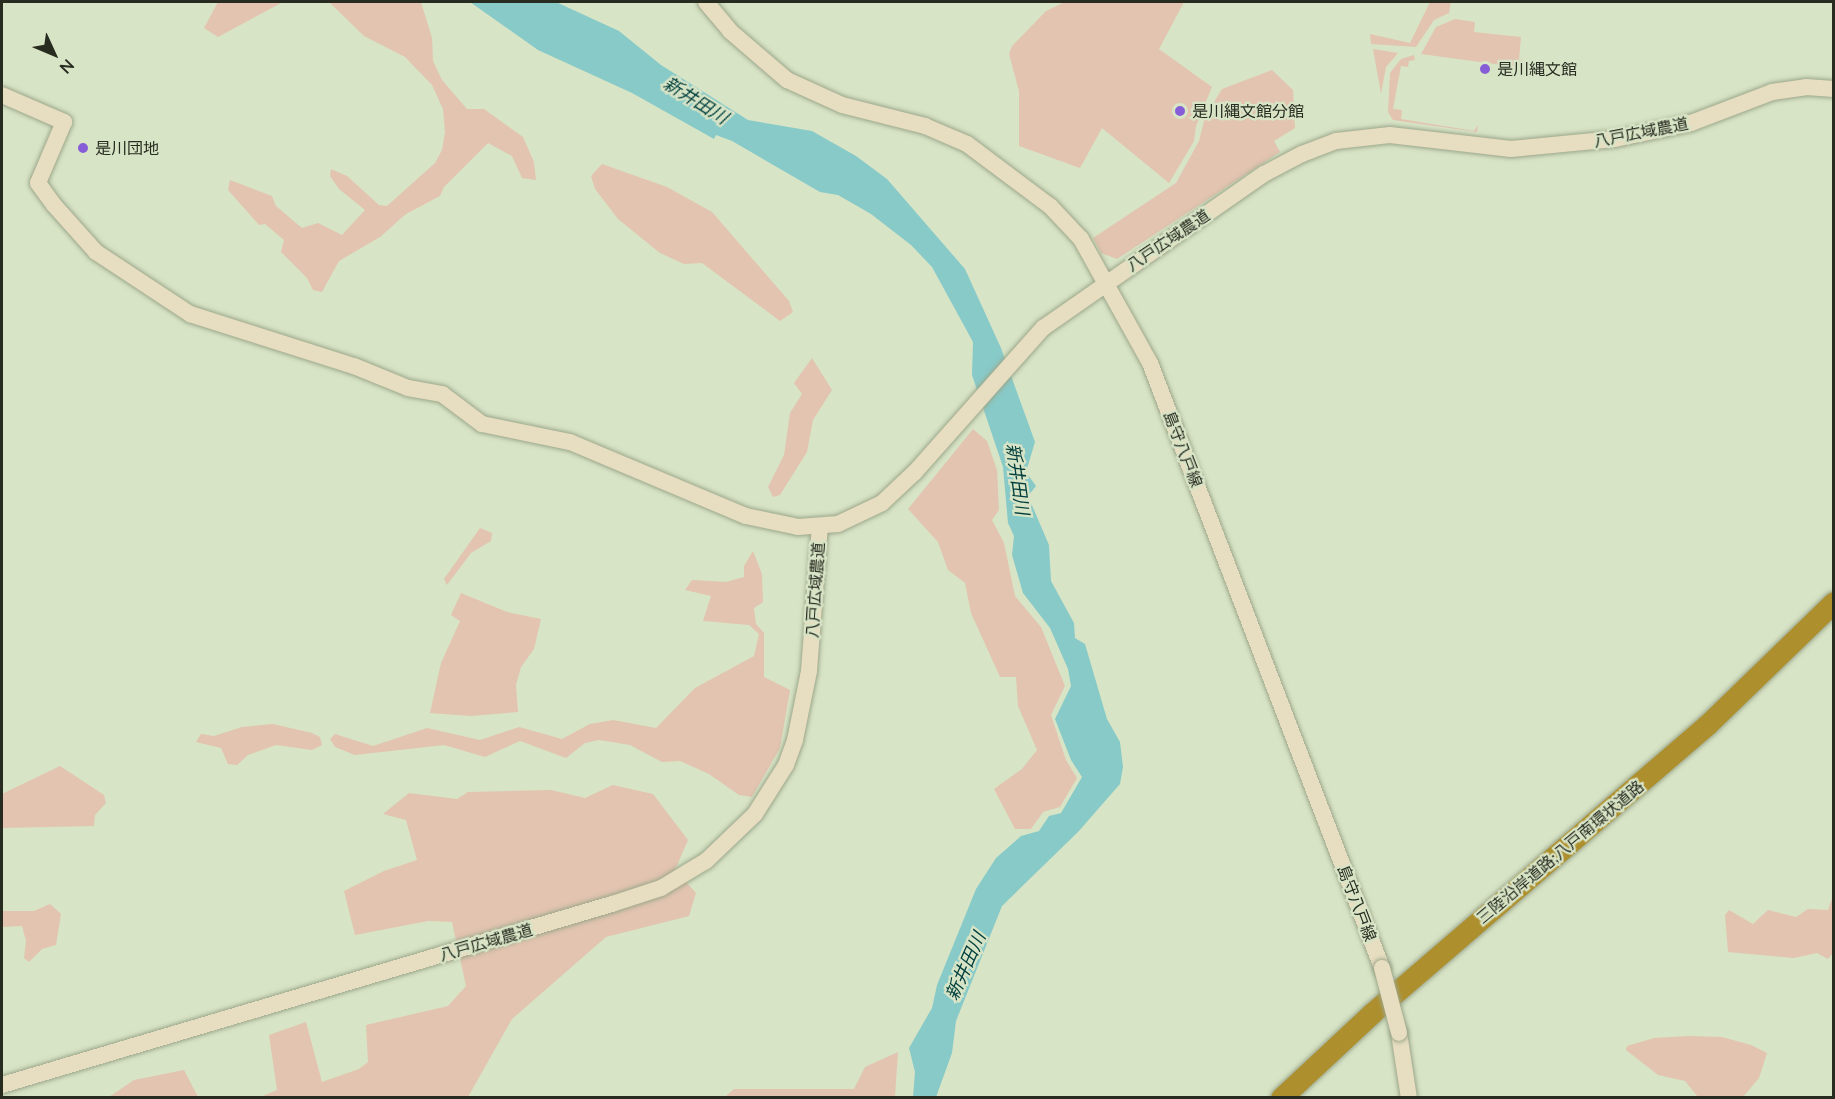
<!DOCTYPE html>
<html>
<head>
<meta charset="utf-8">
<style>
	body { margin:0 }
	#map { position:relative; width:1835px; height:1099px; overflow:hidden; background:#d8e4c6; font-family:Lato,"Noto Sans JP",sans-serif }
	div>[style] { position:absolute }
	.green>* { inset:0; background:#e2c4b0 }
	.water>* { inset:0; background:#88cac8 }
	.roads { filter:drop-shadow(0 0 2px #9ca78b) drop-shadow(0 0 2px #9ca78b) }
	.secondary>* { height:16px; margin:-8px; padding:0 8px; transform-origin:8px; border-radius:8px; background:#e7ddc0 }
	.highway>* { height:21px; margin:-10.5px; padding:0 10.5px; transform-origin:10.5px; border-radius:10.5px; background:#ae8f2d }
	.bridges { filter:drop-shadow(0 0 2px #9ca78b) drop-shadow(0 0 2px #9ca78b) }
	.secondary-bridge>* { height:16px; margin:-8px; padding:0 8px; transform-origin:8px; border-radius:8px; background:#e7ddc0 }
	.dots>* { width:16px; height:16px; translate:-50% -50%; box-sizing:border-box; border:3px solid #d8e4c6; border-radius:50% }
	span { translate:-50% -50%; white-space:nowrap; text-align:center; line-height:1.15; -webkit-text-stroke:4.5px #d8e4c6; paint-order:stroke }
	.poi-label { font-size:16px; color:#272b20 }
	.left { translate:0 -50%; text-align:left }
	.street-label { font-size:16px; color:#272b20 }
	.water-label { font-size:18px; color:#003f3e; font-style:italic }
	.frame { position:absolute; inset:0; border:3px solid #272b20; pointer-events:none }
	.north { position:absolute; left:24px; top:24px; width:60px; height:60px; -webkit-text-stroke:4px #d8e4c6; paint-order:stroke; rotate:134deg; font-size:16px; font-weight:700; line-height:24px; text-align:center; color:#272b20 }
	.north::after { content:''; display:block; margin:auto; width:21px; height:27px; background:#272b20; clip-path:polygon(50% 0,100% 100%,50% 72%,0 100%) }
</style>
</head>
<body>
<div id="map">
	<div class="green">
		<i style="clip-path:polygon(218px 2px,283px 2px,218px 37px,204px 28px)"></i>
		<i style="clip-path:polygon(329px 2px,421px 2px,432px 38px,433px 61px,442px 80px,467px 109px,484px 109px,523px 137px,534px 162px,536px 180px,522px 178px,512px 156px,488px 143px,444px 187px,440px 196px,406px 214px,380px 237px,339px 261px,322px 292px,313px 290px,307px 278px,281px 252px,284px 240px,265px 224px,259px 225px,228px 190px,230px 180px,272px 196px,276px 206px,302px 228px,318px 223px,342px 235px,365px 210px,339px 189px,330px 176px,331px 169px,347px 176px,379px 205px,387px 206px,435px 163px,442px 150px,445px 132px,443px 109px,432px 85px,405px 57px,364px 36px)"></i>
		<i style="clip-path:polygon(1065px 2px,1184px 2px,1159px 49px,1212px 87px,1196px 126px,1194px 141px,1169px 183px,1102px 128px,1080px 168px,1019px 146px,1019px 91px,1009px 54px,1012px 46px,1046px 11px)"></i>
		<i style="clip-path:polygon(1430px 2px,1451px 2px,1449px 13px,1434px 20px,1416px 47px,1371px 44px,1370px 34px,1410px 43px)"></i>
		<i style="clip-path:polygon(1455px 19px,1475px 22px,1474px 32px,1521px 37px,1519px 60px,1525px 61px,1524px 68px,1421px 54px,1436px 27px)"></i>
		<i style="clip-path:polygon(1373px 49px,1398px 53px,1386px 67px,1381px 94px)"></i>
		<i style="clip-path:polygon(1414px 55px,1415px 60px,1409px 61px,1408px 67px,1401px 66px,1393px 109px,1402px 110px,1401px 119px,1474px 131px,1478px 125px,1477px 132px,1393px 120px,1388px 112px,1390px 73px,1401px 59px)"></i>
		<i style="clip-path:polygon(1272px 70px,1293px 90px,1295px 128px,1274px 141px,1280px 152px,1117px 259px,1101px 253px,1093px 238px,1176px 183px,1199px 141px,1205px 117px,1222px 89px)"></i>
		<i style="clip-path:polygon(602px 164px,667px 187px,712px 212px,789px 301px,793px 312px,780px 321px,702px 263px,684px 264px,660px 253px,618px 219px,595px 189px,591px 176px)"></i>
		<i style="clip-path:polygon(812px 358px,832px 390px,813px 420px,807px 452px,780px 495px,773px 497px,768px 487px,784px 455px,790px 413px,802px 394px,794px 383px)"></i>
		<i style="clip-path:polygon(973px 429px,987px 441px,997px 470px,999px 510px,992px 520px,1004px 543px,1015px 596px,1041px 627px,1065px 686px,1051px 715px,1066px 760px,1077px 778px,1060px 807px,1043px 812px,1031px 829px,1015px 829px,994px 789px,1022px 769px,1037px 750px,1018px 706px,1016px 677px,1000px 677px,971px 613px,965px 583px,948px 570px,938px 542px,908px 509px)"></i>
		<i style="clip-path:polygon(480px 528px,492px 533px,491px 541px,471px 553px,447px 585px,444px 579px)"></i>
		<i style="clip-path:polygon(753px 551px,762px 574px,763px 602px,754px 608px,756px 624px,764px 633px,764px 677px,790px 690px,780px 748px,752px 797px,739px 795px,709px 774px,680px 761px,662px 762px,630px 745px,599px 740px,585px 743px,566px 758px,520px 741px,485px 757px,444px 745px,355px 755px,335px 747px,330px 739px,335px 734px,373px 746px,427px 728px,480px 740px,519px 727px,562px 739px,590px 724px,613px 720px,656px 728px,695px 688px,754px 656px,759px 634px,749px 625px,703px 621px,711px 596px,685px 590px,692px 580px,726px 582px,744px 577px,744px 566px)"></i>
		<i style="clip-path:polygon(461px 593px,507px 612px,541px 619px,534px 649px,521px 667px,516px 685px,518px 712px,470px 716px,430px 713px,441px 663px,460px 621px,451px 615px)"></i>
		<i style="clip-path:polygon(273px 724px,312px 733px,320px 737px,322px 745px,312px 750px,276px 745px,248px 755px,237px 765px,228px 764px,221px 748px,196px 742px,201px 734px,214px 736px,242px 727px)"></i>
		<i style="clip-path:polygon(60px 766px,104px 795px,106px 803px,95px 815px,94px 826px,2px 828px,2px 794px)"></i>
		<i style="clip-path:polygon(613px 785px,653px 794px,688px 840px,675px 870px,696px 893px,689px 916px,606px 937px,512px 1019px,468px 1097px,258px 1098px,277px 1090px,269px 1035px,306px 1022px,322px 1082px,359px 1069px,368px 1062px,366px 1025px,448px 1006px,466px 986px,452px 922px,428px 921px,355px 935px,344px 891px,384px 871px,417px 860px,406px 820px,383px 814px,409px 793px,457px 799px,468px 792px,551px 790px,585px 798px)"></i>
		<i style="clip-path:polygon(1833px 896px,1833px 953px,1828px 959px,1817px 953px,1794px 958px,1728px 952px,1725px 915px,1729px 910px,1753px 924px,1768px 910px,1796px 917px,1808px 909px,1828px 910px)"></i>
		<i style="clip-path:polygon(50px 904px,61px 914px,56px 945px,42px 949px,29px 962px,24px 958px,26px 941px,22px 926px,2px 927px,2px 911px,34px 911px)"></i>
		<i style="clip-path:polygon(1689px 1036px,1722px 1037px,1751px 1045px,1767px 1053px,1759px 1078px,1743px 1097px,1698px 1097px,1685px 1081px,1658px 1075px,1626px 1050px,1627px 1046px,1654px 1038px)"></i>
		<i style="clip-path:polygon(898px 1052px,895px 1097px,725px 1097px,734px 1089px,854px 1089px,865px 1067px)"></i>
		<i style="clip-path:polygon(184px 1070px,198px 1097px,109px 1097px,134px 1080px)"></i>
	</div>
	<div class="water">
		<i style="clip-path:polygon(470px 2px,556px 2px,619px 31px,661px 65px,748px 120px,812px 131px,856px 156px,887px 179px,965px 269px,1001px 348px,1035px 442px,1026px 472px,1036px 486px,1028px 496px,1049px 545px,1051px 581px,1074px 623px,1075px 638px,1085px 644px,1107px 719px,1120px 742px,1123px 767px,1120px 784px,1078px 832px,1002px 906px,956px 1021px,952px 1053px,936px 1097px,913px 1097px,915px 1072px,909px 1048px,932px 1008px,937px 985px,976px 889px,996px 858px,1021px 836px,1039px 831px,1049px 816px,1061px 813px,1082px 777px,1071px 760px,1055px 719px,1071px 686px,1068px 669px,1050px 628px,1023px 593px,1012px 555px,1014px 536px,1008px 523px,1003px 467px,972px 375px,973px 342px,932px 267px,911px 245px,871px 214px,838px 195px,820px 192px,732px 141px,716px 135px,714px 139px,632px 93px,538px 50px)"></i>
	</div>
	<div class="roads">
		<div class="secondary">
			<i style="left:706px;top:2px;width:38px;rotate:50deg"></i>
			<i style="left:730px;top:31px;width:75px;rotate:40.7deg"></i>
			<i style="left:787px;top:80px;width:60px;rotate:24.4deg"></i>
			<i style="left:842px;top:105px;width:86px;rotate:14.2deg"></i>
			<i style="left:925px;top:126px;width:46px;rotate:23.2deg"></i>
			<i style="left:967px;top:144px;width:104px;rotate:36.8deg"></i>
			<i style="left:1050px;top:206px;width:45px;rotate:46.8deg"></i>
			<i style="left:1081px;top:239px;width:142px;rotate:60.9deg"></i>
			<i style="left:1150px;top:363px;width:648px;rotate:69.02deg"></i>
			<i style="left:2px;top:95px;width:68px;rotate:23.5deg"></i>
			<i style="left:64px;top:122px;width:66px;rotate:113.1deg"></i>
			<i style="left:38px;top:183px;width:27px;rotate:54deg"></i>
			<i style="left:54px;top:205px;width:63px;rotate:48.2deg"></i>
			<i style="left:96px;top:252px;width:113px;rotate:33.4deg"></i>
			<i style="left:190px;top:314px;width:172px;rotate:17.6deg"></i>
			<i style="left:354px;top:366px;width:58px;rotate:22.2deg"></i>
			<i style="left:408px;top:388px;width:35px;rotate:10deg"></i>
			<i style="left:442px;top:394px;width:50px;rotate:36.9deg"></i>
			<i style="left:482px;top:424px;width:90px;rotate:11.6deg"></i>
			<i style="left:570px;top:442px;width:191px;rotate:22.8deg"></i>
			<i style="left:746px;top:516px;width:53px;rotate:11.9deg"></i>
			<i style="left:798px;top:527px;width:40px;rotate:-4.3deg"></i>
			<i style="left:838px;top:524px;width:49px;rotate:-25.5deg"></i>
			<i style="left:882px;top:503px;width:45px;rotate:-43.2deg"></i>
			<i style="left:915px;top:472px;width:193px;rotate:-48.4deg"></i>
			<i style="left:1043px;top:328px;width:269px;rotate:-34.9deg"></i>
			<i style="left:1264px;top:174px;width:43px;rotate:-27.8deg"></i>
			<i style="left:1302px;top:154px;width:36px;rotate:-21deg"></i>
			<i style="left:1336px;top:141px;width:54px;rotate:-6.3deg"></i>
			<i style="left:1390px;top:135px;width:122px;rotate:6.6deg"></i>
			<i style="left:1511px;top:149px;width:104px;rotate:-5.5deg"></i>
			<i style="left:1615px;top:139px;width:78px;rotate:-11.9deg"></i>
			<i style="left:1691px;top:123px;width:87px;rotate:-20.9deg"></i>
			<i style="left:1772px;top:92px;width:34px;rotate:-8deg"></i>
			<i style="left:1806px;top:87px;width:28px;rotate:4deg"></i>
			<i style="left:1399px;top:1033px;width:66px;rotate:81.3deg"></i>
			<i style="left:2px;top:1085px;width:636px;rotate:-16.53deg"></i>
			<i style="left:612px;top:904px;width:52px;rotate:-18.1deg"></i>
			<i style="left:661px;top:888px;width:52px;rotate:-31deg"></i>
			<i style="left:706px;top:861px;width:68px;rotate:-43.8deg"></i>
			<i style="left:755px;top:814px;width:58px;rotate:-57.7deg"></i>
			<i style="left:786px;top:765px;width:27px;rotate:-70deg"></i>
			<i style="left:795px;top:740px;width:70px;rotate:-78.5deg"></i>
			<i style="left:809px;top:671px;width:145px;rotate:-85.7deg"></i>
		</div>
		<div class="highway">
			<i style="left:1281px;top:1098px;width:125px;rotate:-43deg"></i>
			<i style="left:1372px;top:1013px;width:443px;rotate:-40.7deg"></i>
			<i style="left:1708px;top:724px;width:175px;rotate:-44.1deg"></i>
		</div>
	</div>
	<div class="bridges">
		<div class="secondary-bridge">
			<i style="left:1382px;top:968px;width:67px;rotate:75.3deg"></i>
		</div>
	</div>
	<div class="dots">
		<i style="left:1485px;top:69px;background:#875dd7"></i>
		<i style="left:1180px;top:111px;background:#875dd7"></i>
		<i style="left:83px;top:148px;background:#875dd7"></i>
	</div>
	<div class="poi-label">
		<span class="left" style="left:1497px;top:69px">是川縄文館</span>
		<span class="left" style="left:1192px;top:111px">是川縄文館分館</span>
		<span class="left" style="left:95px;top:148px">是川団地</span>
	</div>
	<div class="street-label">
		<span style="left:1641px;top:132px;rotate:-11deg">八戸広域農道</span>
		<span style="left:1168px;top:240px;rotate:-34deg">八戸広域農道</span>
		<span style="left:1183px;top:449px;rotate:69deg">島守八戸線</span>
		<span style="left:815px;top:590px;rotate:-86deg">八戸広域農道</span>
		<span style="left:1560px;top:852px;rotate:-40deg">三陸沿岸道路;八戸南環状道路</span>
		<span style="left:1357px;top:903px;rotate:69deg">島守八戸線</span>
		<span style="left:486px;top:942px;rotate:-16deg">八戸広域農道</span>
	</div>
	<div class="water-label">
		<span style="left:696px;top:100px;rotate:32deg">新井田川</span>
		<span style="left:1018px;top:479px;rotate:82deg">新井田川</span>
		<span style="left:965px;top:966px;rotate:-66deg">新井田川</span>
	</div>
	<div class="frame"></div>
	<div class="north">N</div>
</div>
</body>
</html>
